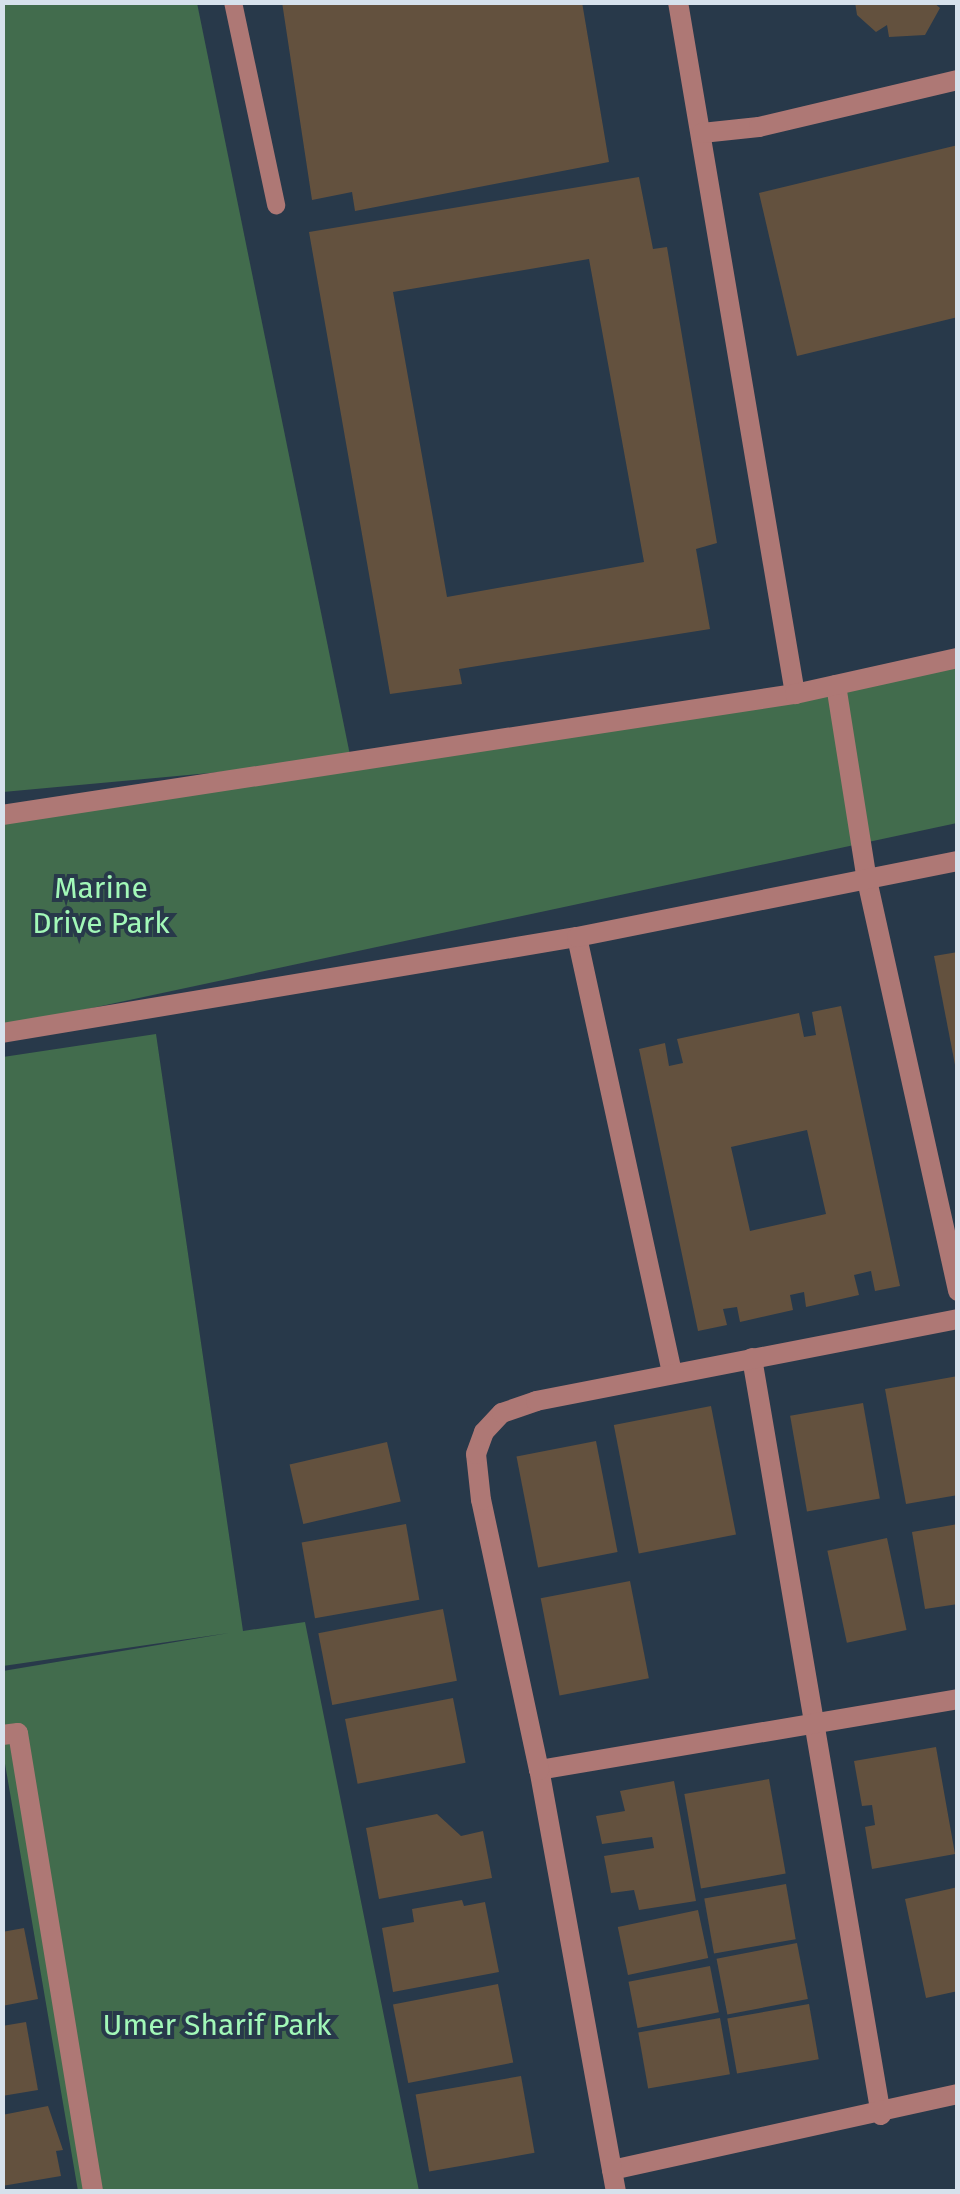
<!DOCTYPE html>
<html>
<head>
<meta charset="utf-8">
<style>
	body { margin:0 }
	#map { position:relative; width:960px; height:2194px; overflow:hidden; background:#28394a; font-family:"Fira Sans",sans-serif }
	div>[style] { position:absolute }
	.green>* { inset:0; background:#426c4d }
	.building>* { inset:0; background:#63513e; transform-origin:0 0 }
	.service>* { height:18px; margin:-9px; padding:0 9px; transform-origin:9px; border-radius:9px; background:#ae7875 }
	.minor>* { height:20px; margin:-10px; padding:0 10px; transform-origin:10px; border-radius:10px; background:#ae7875 }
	span { translate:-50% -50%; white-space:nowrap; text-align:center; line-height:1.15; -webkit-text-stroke:8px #28394a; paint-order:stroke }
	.park-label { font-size:30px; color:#a2f8b8 }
	.frame { position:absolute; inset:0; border:5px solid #d6e1ec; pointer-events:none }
</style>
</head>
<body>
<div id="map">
	<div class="green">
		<i style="clip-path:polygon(3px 3px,197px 3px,351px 760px,3px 792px)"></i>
		<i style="clip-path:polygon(957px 658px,957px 823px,3px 1027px,3px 820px)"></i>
		<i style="clip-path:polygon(156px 1034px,243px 1631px,305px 1622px,419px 2191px,78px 2191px,3px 1752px,3px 1671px,229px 1633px,3px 1666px,3px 1057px)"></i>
	</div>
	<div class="building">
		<i style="clip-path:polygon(282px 2px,582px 2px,609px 162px,355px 211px,352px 192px,312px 200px)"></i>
		<i style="clip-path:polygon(855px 2px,933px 2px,940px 8px,925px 35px,889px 37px,887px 25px,876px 32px,857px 15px)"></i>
		<i style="clip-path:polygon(958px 145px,958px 317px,797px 356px,759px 193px)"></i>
		<i style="clip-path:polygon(evenodd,639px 177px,653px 249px,667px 247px,717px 543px,696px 549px,710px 629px,459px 669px,462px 684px,390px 694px,309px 232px,639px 177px,589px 259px,644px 562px,447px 597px,393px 292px,589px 259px)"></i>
		<i style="clip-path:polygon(958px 952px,958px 1070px,956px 1070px,934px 956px)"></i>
		<i style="clip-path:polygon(evenodd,841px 1006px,900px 1286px,875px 1291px,871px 1271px,854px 1275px,859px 1295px,806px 1307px,804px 1292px,790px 1295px,793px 1310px,740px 1322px,737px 1307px,723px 1309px,727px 1325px,698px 1331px,639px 1049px,665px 1043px,669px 1066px,683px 1063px,677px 1039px,799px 1013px,804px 1037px,816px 1035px,812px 1012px,841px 1006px,807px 1130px,826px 1214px,750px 1231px,731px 1147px,807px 1130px)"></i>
		<i style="clip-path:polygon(958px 1376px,958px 1495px,906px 1504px,885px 1389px)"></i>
		<i style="left:863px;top:1403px;width:97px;height:74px;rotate:80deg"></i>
		<i style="left:711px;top:1406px;width:131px;height:99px;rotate:79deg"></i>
		<i style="left:596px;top:1441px;width:113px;height:81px;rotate:79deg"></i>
		<i style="left:387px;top:1442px;width:61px;height:100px;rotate:77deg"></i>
		<i style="left:406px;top:1524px;width:77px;height:106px;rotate:80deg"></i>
		<i style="clip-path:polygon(958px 1524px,958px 1604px,925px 1609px,912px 1532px)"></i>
		<i style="left:887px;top:1538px;width:94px;height:61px;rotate:78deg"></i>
		<i style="left:630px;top:1581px;width:99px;height:91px;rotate:79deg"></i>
		<i style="left:443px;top:1609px;width:73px;height:127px;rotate:79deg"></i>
		<i style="left:453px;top:1698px;width:66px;height:110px;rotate:79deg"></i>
		<i style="clip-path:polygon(936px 1747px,955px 1854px,872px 1869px,865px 1827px,875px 1825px,872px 1805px,862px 1806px,854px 1761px)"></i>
		<i style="left:769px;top:1779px;width:96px;height:86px;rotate:80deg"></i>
		<i style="clip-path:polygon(674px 1781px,696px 1901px,639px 1910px,634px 1890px,611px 1893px,604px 1856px,654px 1848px,652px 1837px,602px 1844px,596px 1816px,625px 1811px,620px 1791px)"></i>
		<i style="clip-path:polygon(437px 1814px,461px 1836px,483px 1831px,492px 1878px,379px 1899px,366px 1828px)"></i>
		<i style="left:786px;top:1884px;width:56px;height:83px;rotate:80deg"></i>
		<i style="clip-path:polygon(958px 1887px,958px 1991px,926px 1998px,905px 1899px)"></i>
		<i style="clip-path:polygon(462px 1900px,464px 1906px,485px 1902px,499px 1972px,393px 1992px,382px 1928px,414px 1922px,412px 1909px)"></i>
		<i style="left:698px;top:1910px;width:49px;height:82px;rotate:78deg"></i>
		<i style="clip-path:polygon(24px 1928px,38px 1999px,2px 2006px,2px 1932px)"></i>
		<i style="left:797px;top:1943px;width:57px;height:82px;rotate:79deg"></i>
		<i style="left:710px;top:1966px;width:47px;height:83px;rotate:79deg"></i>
		<i style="left:498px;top:1984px;width:80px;height:107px;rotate:79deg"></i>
		<i style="left:809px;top:2004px;width:56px;height:83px;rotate:80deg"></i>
		<i style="left:720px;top:2018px;width:57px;height:83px;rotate:80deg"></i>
		<i style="clip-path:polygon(26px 2022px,38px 2090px,2px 2096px,2px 2026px)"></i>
		<i style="left:521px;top:2076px;width:78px;height:107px;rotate:80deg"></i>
		<i style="clip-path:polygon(48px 2106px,63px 2150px,56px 2151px,61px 2176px,2px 2186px,2px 2115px)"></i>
	</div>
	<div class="service">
		<i style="left:233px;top:2px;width:208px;rotate:78deg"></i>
	</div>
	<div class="minor">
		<i style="left:678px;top:2px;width:702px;rotate:80.4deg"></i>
		<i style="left:702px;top:133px;width:57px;rotate:-6deg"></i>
		<i style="left:759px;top:127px;width:204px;rotate:-13.3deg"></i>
		<i style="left:836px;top:685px;width:197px;rotate:81deg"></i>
		<i style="left:867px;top:880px;width:421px;rotate:77.5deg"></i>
		<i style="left:2px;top:815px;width:802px;rotate:-8.68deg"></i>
		<i style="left:795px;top:694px;width:167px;rotate:-12.5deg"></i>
		<i style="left:577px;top:937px;width:447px;rotate:77.7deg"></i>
		<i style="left:2px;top:1033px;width:583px;rotate:-9.48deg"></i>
		<i style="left:577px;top:937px;width:389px;rotate:-11.3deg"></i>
		<i style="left:752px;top:1358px;width:768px;rotate:80.33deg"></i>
		<i style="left:2px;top:1735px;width:16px;rotate:-7deg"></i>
		<i style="left:18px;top:1733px;width:465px;rotate:80.7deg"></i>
		<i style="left:539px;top:1770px;width:425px;rotate:-9.6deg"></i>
		<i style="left:612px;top:2170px;width:354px;rotate:-12.4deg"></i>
		<i style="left:616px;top:2192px;width:429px;rotate:-100.3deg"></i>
		<i style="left:539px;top:1770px;width:276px;rotate:-102.1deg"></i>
		<i style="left:481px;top:1500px;width:46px;rotate:-96.2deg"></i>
		<i style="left:476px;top:1454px;width:23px;rotate:-70deg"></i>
		<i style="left:484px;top:1432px;width:26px;rotate:-47deg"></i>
		<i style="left:502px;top:1413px;width:36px;rotate:-19deg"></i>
		<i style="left:536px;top:1401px;width:430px;rotate:-11deg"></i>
	</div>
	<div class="park-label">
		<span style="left:101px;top:905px">Marine<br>Drive Park</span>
		<span style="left:217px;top:2025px">Umer Sharif Park</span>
	</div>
	<div class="frame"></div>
</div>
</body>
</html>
